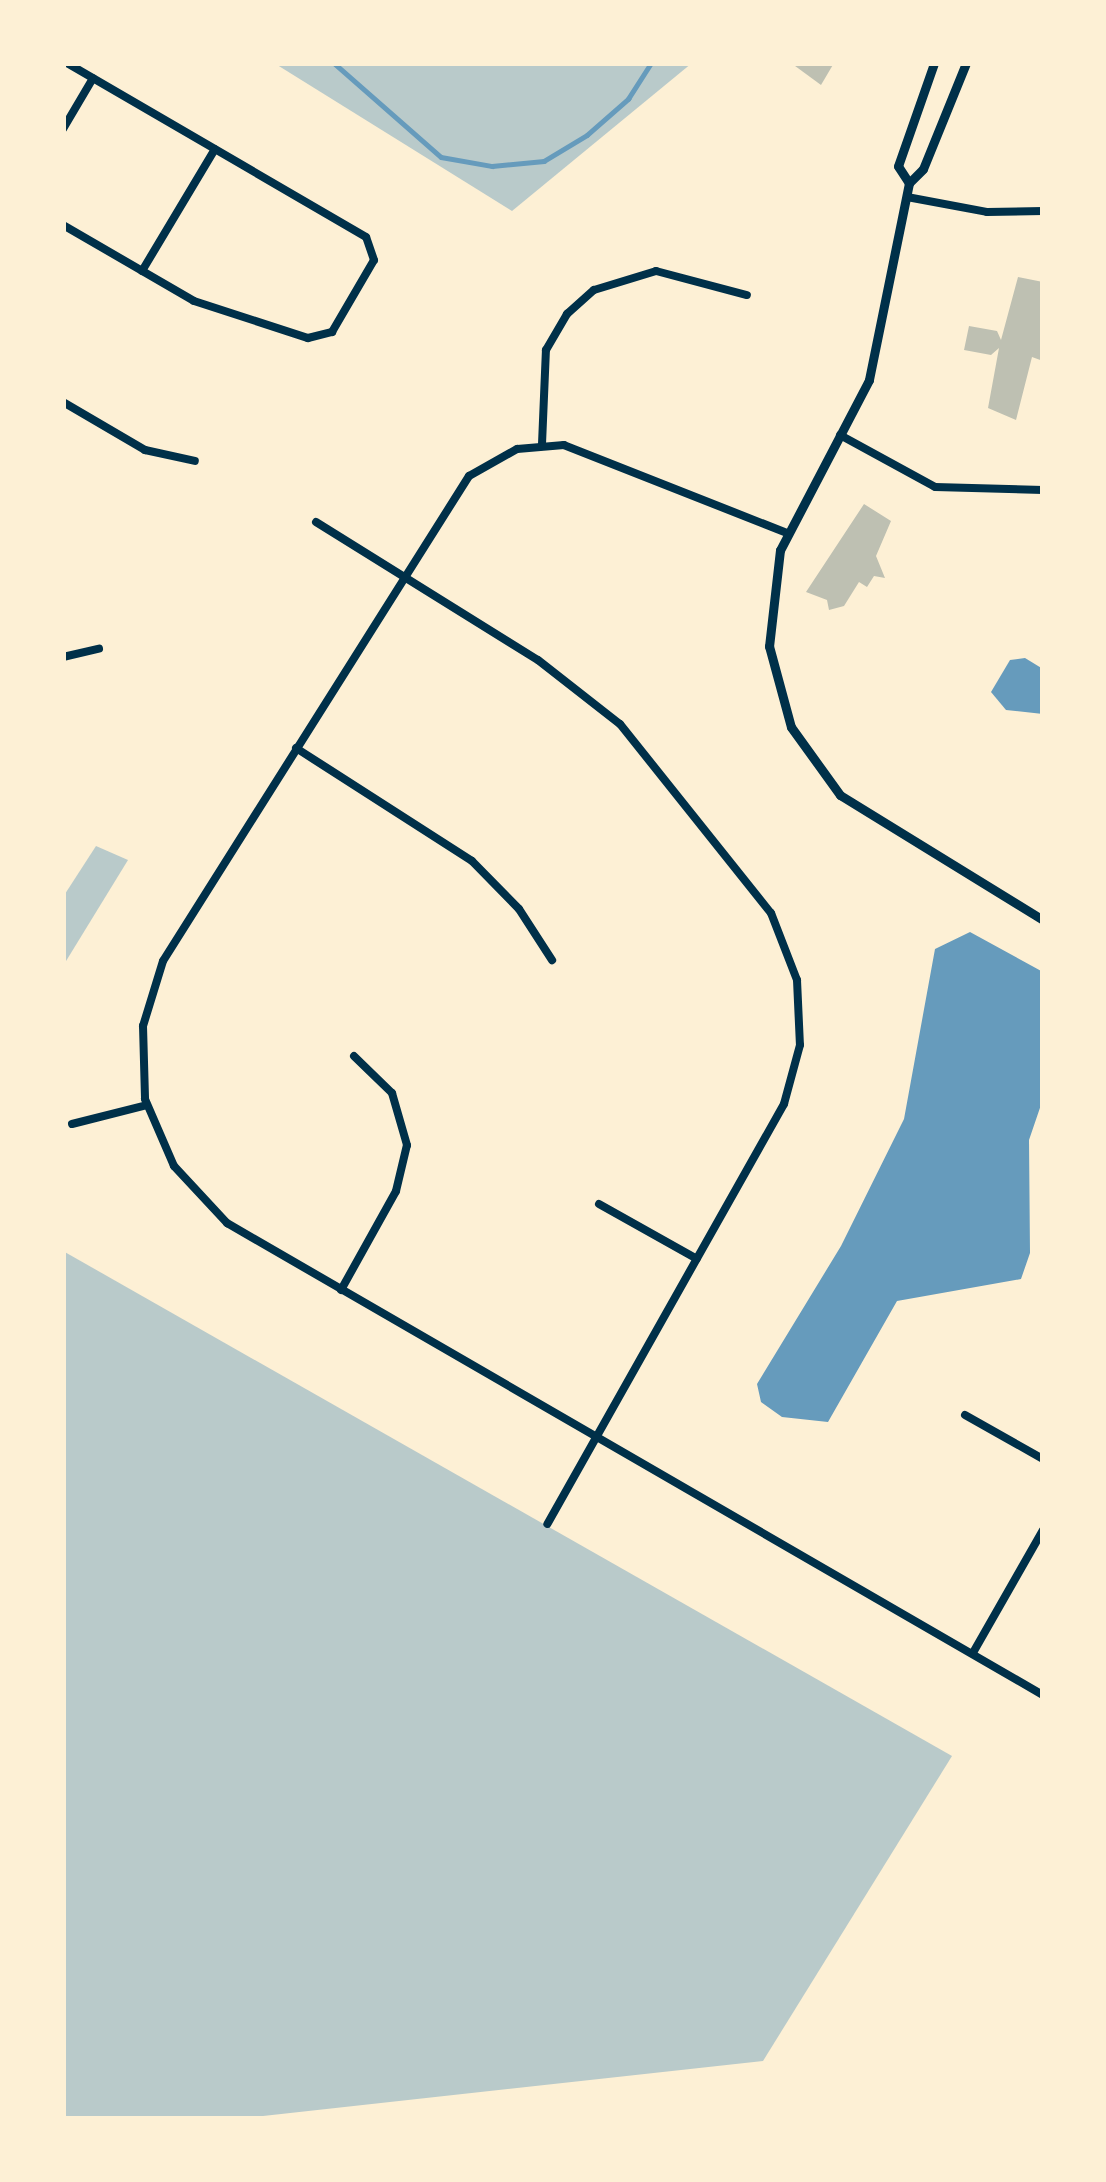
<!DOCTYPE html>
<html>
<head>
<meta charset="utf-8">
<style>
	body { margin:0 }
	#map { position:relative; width:1106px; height:2182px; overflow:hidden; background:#fdf0d5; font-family:"Alegreya Sans",sans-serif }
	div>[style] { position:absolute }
	.green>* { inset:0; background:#b9caca }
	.water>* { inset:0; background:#669bbc }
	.stream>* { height:4.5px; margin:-2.25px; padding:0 2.25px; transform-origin:2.25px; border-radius:2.25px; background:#669bbc }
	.building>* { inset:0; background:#bec0b2 }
	.minor>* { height:8px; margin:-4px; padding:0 4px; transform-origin:4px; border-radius:4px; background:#003049 }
	.tertiary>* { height:9px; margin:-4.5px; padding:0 4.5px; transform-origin:4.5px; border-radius:4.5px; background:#003049 }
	span { translate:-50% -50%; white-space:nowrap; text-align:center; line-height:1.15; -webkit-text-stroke:12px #fdf0d5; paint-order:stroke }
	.frame { position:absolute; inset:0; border:66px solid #fdf0d5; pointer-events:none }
</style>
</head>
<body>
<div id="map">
	<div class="green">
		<i style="clip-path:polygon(274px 63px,692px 63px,512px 211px)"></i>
		<i style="clip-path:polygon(96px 846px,128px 860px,63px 966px,63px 897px)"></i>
		<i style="clip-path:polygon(63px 1251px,952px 1756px,763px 2061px,236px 2119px,63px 2119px)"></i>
	</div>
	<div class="water">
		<i style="clip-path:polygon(1025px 658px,1043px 669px,1043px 714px,1006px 710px,991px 692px,1010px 660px)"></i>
		<i style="clip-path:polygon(970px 932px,1043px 972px,1043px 1099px,1029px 1140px,1030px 1253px,1021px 1279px,897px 1301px,828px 1422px,782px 1417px,761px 1402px,757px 1384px,841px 1246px,904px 1119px,935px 949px)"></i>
	</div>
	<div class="stream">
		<i style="left:334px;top:63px;width:142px;rotate:41.3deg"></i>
		<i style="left:441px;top:157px;width:52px;rotate:10deg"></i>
		<i style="left:492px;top:166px;width:52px;rotate:-5.5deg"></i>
		<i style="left:544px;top:161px;width:50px;rotate:-31.2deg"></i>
		<i style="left:587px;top:135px;width:55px;rotate:-41.3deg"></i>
		<i style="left:628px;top:99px;width:43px;rotate:-57.4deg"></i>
	</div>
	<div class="building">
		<i style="clip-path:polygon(791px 63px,834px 63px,821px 85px)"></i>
		<i style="clip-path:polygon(1018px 277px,1043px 282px,1043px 361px,1032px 357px,1016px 420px,988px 408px,999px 348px,991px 355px,964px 350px,969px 326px,997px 331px,1001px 340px)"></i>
		<i style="clip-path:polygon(864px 504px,891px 521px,876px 556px,885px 578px,874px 576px,867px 587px,859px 582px,844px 606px,829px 610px,827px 600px,806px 592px)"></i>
	</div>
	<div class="minor">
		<i style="left:63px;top:129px;width:59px;rotate:-59.5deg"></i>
		<i style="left:907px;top:197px;width:81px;rotate:10.6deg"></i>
		<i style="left:987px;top:212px;width:56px;rotate:-1deg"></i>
		<i style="left:63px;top:225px;width:151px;rotate:30.1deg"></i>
		<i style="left:194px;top:301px;width:120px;rotate:18deg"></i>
		<i style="left:308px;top:338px;width:25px;rotate:-14deg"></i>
		<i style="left:332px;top:332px;width:83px;rotate:-59.7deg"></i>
		<i style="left:374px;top:260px;width:24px;rotate:-109deg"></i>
		<i style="left:366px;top:237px;width:346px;rotate:-149.8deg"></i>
		<i style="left:142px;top:271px;width:142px;rotate:-59.1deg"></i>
		<i style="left:63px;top:402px;width:95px;rotate:30.3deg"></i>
		<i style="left:145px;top:450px;width:51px;rotate:12.4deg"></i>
		<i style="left:840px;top:435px;width:108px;rotate:28.7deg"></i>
		<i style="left:935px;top:487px;width:108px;rotate:1.6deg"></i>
		<i style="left:542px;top:444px;width:94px;rotate:-87.6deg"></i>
		<i style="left:546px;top:350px;width:42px;rotate:-59.7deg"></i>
		<i style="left:567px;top:314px;width:36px;rotate:-42deg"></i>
		<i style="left:594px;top:290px;width:65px;rotate:-17deg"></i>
		<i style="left:656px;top:271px;width:94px;rotate:14.8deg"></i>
		<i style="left:316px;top:522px;width:261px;rotate:31.9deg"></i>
		<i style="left:538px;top:660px;width:104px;rotate:38deg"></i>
		<i style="left:620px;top:724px;width:242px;rotate:51.4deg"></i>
		<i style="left:771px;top:913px;width:72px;rotate:68.8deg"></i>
		<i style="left:797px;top:980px;width:65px;rotate:87.4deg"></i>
		<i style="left:800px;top:1045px;width:61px;rotate:105.2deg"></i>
		<i style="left:784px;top:1104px;width:482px;rotate:119.4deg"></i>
		<i style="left:787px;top:533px;width:240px;rotate:-158.5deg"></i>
		<i style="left:564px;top:445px;width:47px;rotate:175.1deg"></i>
		<i style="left:517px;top:449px;width:55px;rotate:150.6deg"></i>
		<i style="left:469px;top:476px;width:573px;rotate:122.25deg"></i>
		<i style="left:163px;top:961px;width:68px;rotate:107.1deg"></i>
		<i style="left:143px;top:1026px;width:73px;rotate:88.4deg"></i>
		<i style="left:145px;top:1099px;width:73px;rotate:66.6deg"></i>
		<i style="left:174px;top:1166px;width:78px;rotate:47.1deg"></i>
		<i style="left:227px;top:1223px;width:943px;rotate:30.05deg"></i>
		<i style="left:63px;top:657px;width:37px;rotate:-13deg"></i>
		<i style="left:296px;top:748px;width:209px;rotate:32.7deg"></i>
		<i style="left:472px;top:861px;width:67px;rotate:45.6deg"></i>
		<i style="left:519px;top:909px;width:61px;rotate:57.1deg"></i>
		<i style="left:72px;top:1124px;width:77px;rotate:-14.2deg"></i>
		<i style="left:599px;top:1204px;width:112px;rotate:29.3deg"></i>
		<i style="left:341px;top:1290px;width:113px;rotate:-60.9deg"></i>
		<i style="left:396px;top:1191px;width:47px;rotate:-76.6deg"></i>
		<i style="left:407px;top:1145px;width:54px;rotate:-106.1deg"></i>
		<i style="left:392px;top:1093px;width:53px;rotate:-135.8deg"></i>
		<i style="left:965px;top:1415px;width:90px;rotate:29.4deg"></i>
		<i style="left:974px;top:1651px;width:139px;rotate:-60.3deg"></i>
	</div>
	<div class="tertiary">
		<i style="left:966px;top:63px;width:114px;rotate:112.1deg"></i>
		<i style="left:923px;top:169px;width:20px;rotate:135deg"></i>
		<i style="left:909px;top:183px;width:201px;rotate:101.5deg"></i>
		<i style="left:869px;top:380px;width:192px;rotate:117.6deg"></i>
		<i style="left:780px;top:550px;width:97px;rotate:96.5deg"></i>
		<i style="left:769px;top:646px;width:84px;rotate:74.8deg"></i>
		<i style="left:791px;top:727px;width:84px;rotate:54.2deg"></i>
		<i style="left:840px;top:795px;width:238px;rotate:31.6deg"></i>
		<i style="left:909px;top:183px;width:20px;rotate:-123deg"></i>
		<i style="left:898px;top:166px;width:109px;rotate:-70.7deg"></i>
	</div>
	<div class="frame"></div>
</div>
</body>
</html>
